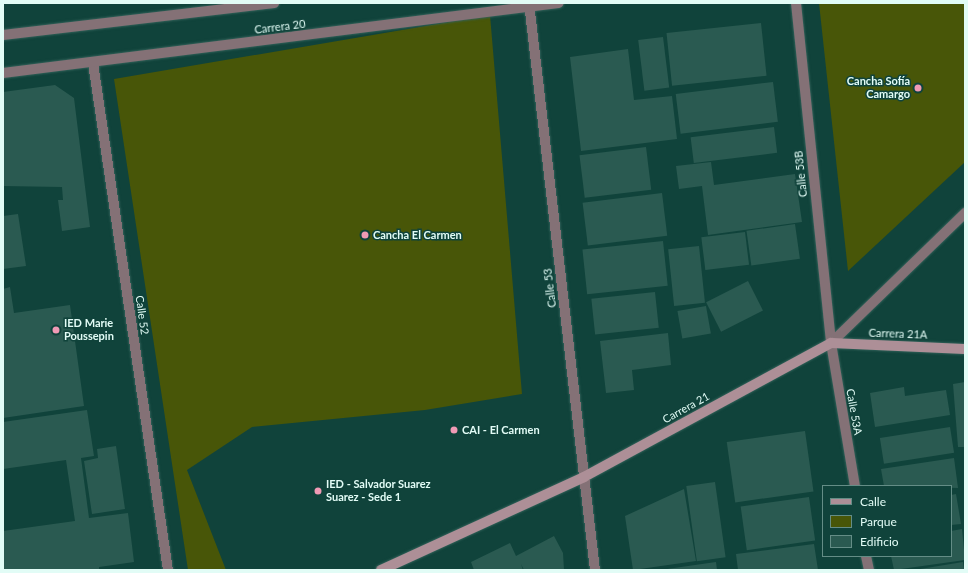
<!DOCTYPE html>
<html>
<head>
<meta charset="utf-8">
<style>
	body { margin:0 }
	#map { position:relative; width:968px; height:573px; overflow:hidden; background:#10433b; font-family:Lato,sans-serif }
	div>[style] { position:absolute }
	.green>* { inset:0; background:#485608 }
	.building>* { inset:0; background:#2a5a51; transform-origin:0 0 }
	.roads { filter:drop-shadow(0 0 1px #326159) drop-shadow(0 0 1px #326159) }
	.minor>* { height:10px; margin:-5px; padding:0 5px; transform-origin:5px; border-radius:5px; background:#847176 }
	.tertiary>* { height:10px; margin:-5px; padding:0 5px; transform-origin:5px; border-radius:5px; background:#847176 }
	.secondary>* { height:10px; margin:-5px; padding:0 5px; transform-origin:5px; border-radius:5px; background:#ad8f97 }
	.dots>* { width:11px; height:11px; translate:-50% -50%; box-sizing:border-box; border:2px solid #10433b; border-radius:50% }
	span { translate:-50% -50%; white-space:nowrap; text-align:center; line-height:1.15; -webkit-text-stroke:3px #10433b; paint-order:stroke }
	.street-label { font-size:11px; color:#e2fcf6 }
	.poi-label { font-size:11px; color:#e2fcf6; font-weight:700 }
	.right { translate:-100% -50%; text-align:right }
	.left { translate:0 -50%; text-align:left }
	.frame { position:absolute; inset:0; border:4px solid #e2fcf6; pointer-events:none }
	.legend { position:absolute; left:822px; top:485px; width:130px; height:72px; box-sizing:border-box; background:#10433b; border:1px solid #648d86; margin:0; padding:5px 7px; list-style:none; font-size:12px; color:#e2fcf6 }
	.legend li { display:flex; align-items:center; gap:8px; height:20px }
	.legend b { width:20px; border:1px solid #648d86 }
</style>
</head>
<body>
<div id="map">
	<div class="green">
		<i style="clip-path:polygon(819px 3px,965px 3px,965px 162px,848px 271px)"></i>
		<i style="clip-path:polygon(490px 15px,522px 394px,425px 410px,252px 427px,187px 470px,226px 570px,188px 570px,114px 79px)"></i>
	</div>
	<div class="building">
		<i style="left:761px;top:23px;width:53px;height:95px;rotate:84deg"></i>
		<i style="left:663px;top:37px;width:51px;height:25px;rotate:83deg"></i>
		<i style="clip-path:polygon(628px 49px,634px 100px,672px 96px,677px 139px,581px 151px,570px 57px)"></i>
		<i style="left:773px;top:82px;width:40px;height:98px;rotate:83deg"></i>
		<i style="clip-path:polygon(55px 85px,74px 98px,90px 227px,62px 231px,58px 200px,63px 200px,62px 187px,3px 186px,3px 92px)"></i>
		<i style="left:774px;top:127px;width:26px;height:84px;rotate:83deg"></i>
		<i style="left:646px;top:147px;width:43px;height:67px;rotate:83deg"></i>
		<i style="clip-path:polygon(711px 162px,714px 185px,795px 174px,802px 222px,708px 235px,702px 186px,679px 189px,676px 166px)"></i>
		<i style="left:662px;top:193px;width:43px;height:80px;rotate:83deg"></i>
		<i style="clip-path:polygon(18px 214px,26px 266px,3px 269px,3px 216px)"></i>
		<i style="left:795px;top:224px;width:35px;height:49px;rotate:82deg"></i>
		<i style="left:745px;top:232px;width:33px;height:44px;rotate:83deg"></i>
		<i style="left:663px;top:241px;width:45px;height:81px;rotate:84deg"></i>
		<i style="left:699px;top:246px;width:57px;height:31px;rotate:84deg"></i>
		<i style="left:748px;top:281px;width:33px;height:47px;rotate:63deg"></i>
		<i style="clip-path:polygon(10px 287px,14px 313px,70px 305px,84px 406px,3px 418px,3px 289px)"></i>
		<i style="left:655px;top:292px;width:36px;height:64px;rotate:84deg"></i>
		<i style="left:706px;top:306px;width:28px;height:29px;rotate:80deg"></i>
		<i style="clip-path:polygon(668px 333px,671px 365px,632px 370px,634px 390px,606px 393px,600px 341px)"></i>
		<i style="clip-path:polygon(965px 382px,965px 447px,958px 447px,953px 384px)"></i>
		<i style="clip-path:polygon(904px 387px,905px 396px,946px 390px,950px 415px,875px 427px,870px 393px)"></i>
		<i style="clip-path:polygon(87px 410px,94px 456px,81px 458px,89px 518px,128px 513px,134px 562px,99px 567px,99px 570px,3px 570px,3px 531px,75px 521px,66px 460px,3px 469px,3px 422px)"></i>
		<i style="left:950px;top:427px;width:26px;height:71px;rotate:81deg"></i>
		<i style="left:805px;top:431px;width:61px;height:79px;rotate:82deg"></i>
		<i style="clip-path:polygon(116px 446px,125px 509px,92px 514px,84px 461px,98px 458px,97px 449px)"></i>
		<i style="clip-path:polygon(954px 458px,958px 488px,884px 486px,881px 469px)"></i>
		<i style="left:715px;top:482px;width:76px;height:29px;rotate:82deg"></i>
		<i style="clip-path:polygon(684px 489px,696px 561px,633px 570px,625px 516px)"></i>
		<i style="clip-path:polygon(956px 494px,961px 524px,951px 525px,951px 495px)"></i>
		<i style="left:809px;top:497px;width:44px;height:69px;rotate:82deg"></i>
		<i style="clip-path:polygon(962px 529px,965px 560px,894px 570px,891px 556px,951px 556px,951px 531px)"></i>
		<i style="clip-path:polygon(554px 536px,563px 553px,564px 570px,524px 570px,521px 564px,523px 570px,474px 570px,471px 562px,510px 543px,516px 556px)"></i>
		<i style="clip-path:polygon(814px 544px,818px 570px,738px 570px,736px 554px)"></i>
		<i style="clip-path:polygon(716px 562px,717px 570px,667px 570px,667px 569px)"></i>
		<i style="clip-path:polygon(963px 562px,964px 570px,920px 570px,920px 569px)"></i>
	</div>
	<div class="roads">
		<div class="minor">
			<i style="left:529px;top:3px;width:571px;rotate:83.36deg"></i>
			<i style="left:796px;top:3px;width:342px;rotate:84.1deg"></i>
			<i style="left:831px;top:343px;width:145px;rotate:80.5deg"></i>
			<i style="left:93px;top:63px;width:513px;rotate:81.59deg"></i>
			<i style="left:831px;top:343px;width:187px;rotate:-44.1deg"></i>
			<i style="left:866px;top:556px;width:14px;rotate:78deg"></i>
		</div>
		<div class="tertiary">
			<i style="left:3px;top:35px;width:273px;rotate:-6.7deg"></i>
			<i style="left:3px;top:73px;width:560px;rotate:-7.18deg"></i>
		</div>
		<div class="secondary">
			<i style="left:381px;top:570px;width:223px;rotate:-24.6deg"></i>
			<i style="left:584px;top:477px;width:281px;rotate:-28.5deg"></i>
			<i style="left:831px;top:343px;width:134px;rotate:2.6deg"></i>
		</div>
	</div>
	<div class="dots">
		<i style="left:918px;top:88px;background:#f09ab5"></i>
		<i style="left:365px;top:235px;background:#f09ab5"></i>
		<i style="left:56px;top:330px;background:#f09ab5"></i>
		<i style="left:454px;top:430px;background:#f09ab5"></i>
		<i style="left:318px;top:491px;background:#f09ab5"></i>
	</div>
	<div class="street-label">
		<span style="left:280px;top:27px;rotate:-7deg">Carrera 20</span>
		<span style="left:801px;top:174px;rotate:-96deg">Calle 53B</span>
		<span style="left:550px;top:288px;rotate:-97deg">Calle 53</span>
		<span style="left:142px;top:315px;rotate:82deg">Calle 52</span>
		<span style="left:898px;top:334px;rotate:2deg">Carrera 21A</span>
		<span style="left:686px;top:408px;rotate:-29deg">Carrera 21</span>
		<span style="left:854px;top:412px;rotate:80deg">Calle 53A</span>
	</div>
	<div class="poi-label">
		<span class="right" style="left:910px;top:88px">Cancha Sofía<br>Camargo</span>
		<span class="left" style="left:373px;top:235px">Cancha El Carmen</span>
		<span class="left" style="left:64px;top:330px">IED Marie<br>Poussepin</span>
		<span class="left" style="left:462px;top:430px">CAI - El Carmen</span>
		<span class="left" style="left:326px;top:491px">IED - Salvador Suarez<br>Suarez - Sede 1</span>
	</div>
	<div class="frame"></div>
	<ul class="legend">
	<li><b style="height:5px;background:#ad8f97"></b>Calle</li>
	<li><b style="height:11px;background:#485608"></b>Parque</li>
	<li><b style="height:11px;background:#2a5a51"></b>Edificio</li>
	</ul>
</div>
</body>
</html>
